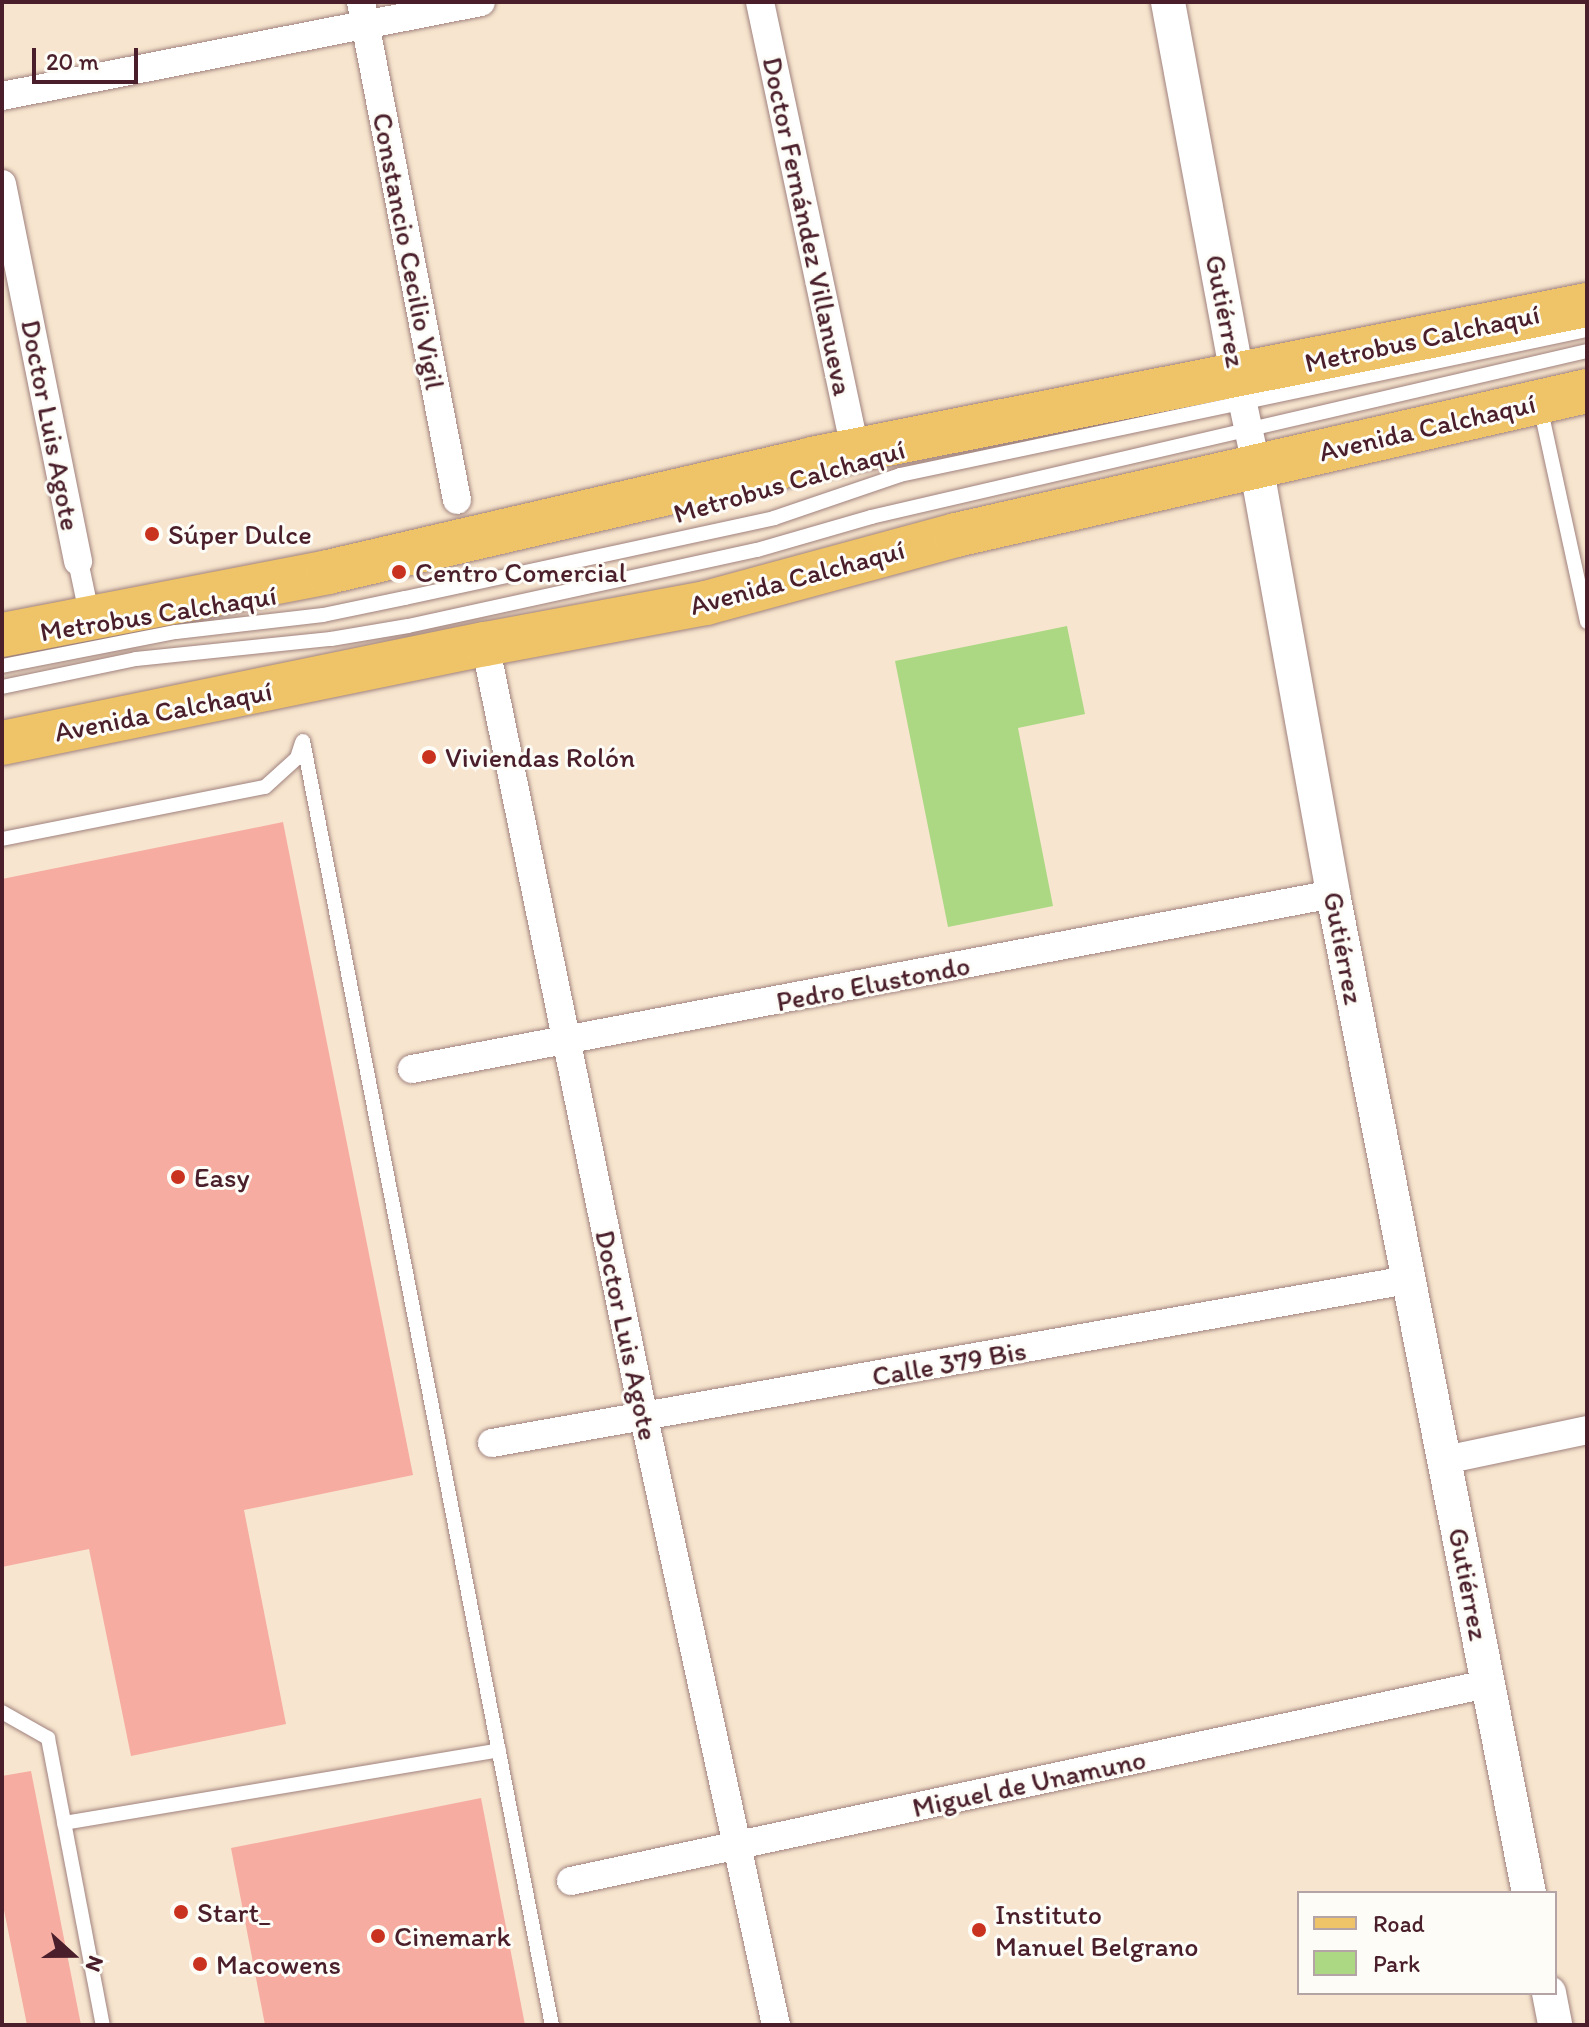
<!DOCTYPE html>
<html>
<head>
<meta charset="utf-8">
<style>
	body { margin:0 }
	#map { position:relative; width:1589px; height:2027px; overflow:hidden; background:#f7e5cf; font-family:Itim,sans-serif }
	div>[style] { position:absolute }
	.green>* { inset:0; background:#acd884 }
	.building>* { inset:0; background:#f6aca1 }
	.roads { filter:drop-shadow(0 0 2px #a0827d) drop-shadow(0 0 2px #a0827d) }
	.service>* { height:14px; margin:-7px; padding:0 7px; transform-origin:7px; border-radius:7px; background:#fff }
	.pedestrian>* { height:20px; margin:-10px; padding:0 10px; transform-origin:10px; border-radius:10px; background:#fff }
	.minor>* { height:28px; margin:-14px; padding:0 14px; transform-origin:14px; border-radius:14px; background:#fff }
	.tertiary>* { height:34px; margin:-17px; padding:0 17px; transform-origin:17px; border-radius:17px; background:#fff }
	.primary>* { height:44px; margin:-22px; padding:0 22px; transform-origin:22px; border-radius:22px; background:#efc469 }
	.dots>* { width:22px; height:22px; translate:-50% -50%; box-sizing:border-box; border:4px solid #fdfcf7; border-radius:50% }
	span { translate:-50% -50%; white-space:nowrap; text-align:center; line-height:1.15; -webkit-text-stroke:6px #fdfcf7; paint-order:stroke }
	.street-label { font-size:28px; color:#4a1f2b }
	.poi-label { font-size:28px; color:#4a1f2b }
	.left { translate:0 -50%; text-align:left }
	.frame { position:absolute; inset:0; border:4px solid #4a1f2b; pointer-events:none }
	.legend { position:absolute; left:1297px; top:1891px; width:260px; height:104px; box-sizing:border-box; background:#fdfcf7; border:2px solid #b5a4a5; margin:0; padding:10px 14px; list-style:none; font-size:24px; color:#4a1f2b }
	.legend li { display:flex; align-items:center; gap:16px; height:40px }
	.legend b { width:40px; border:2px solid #b5a4a5 }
	.north { position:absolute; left:32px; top:1915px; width:80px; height:80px; -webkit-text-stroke:6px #fdfcf7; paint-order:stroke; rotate:111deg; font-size:22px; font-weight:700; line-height:32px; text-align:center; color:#4a1f2b }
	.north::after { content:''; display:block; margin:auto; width:28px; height:36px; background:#4a1f2b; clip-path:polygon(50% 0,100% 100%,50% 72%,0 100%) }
	.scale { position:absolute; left:32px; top:48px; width:106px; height:36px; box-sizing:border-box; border:4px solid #4a1f2b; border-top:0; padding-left:10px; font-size:24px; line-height:28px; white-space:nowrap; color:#4a1f2b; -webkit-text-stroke:6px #fdfcf7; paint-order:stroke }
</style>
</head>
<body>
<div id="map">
	<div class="green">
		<i style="clip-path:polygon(1067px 626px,1085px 714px,1018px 728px,1053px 906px,948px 927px,895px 661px)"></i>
	</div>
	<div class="building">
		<i style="clip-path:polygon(283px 822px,413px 1475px,244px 1510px,286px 1724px,131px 1756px,89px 1549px,2px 1567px,2px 879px)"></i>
		<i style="clip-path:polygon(31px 1771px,81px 2025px,27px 2025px,2px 1900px,2px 1776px)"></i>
		<i style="clip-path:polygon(481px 1798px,525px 2025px,265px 2025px,231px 1848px)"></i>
	</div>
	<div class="roads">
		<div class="service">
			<i style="left:1540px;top:406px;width:221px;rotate:77.7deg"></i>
			<i style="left:2px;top:666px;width:177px;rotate:-11.1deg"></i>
			<i style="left:176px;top:632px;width:148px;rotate:-6.6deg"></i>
			<i style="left:323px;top:615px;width:84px;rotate:-11.7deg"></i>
			<i style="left:405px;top:598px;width:378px;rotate:-12.2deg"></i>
			<i style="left:774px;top:518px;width:133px;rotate:-18.8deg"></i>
			<i style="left:900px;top:475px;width:702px;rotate:-11.92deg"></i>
			<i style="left:2px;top:687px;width:137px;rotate:-11.8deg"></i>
			<i style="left:136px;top:659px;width:196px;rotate:-5.9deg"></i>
			<i style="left:331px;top:639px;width:78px;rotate:-9.6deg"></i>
			<i style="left:408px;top:626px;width:357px;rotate:-12.3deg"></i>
			<i style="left:757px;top:550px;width:119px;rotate:-16.1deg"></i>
			<i style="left:871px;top:517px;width:735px;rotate:-13.05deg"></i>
			<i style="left:303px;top:741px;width:1308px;rotate:79.03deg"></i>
			<i style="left:2px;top:839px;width:268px;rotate:-11.2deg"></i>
			<i style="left:265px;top:787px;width:43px;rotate:-42.2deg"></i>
			<i style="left:297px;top:758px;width:16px;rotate:-72deg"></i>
			<i style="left:2px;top:1712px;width:53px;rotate:29.5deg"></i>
			<i style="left:48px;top:1738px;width:292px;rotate:79.2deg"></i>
			<i style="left:64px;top:1823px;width:441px;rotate:-9.5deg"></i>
		</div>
		<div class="pedestrian">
			<i style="left:78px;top:561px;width:58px;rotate:78.1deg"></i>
		</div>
		<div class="minor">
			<i style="left:361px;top:2px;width:507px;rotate:79.09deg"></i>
			<i style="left:760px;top:2px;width:458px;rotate:78deg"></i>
			<i style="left:2px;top:96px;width:488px;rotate:-11.1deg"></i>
			<i style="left:2px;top:184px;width:385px;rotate:78.6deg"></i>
			<i style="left:1237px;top:376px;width:91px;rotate:77.9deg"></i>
			<i style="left:485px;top:644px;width:790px;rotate:78.39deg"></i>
			<i style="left:644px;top:1418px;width:621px;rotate:77.73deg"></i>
			<i style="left:412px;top:1069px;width:937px;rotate:-10.76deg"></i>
			<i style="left:492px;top:1443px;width:929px;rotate:-10.1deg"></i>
			<i style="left:1445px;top:1460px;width:145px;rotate:-11.9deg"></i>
			<i style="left:571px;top:1881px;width:937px;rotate:-12.14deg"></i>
		</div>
		<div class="tertiary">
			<i style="left:1168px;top:2px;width:380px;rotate:79.5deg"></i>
			<i style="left:1256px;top:465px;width:436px;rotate:79.8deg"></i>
			<i style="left:1333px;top:894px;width:1018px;rotate:78.9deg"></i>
			<i style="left:1549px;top:1993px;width:33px;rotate:79deg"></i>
		</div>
		<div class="primary">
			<i style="left:2px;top:635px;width:332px;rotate:-10.9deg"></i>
			<i style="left:328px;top:572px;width:497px;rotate:-13.1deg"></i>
			<i style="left:812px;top:459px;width:790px;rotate:-11.24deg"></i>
			<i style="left:2px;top:743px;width:493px;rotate:-11.6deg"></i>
			<i style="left:485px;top:644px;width:225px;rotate:-10.5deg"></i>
			<i style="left:706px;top:603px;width:259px;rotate:-15.2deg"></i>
			<i style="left:956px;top:535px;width:647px;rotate:-12.86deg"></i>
		</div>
	</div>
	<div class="dots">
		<i style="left:152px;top:534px;background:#c8321e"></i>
		<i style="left:399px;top:572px;background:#c8321e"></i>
		<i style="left:429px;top:757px;background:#c8321e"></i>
		<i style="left:178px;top:1177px;background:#c8321e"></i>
		<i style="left:181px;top:1912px;background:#c8321e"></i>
		<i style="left:979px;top:1930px;background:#c8321e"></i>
		<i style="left:378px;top:1936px;background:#c8321e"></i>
		<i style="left:200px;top:1964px;background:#c8321e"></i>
	</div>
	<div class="street-label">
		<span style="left:808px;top:226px;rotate:78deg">Doctor Fernández Villanueva</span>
		<span style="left:409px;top:251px;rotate:79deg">Constancio Cecilio Vigil</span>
		<span style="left:1226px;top:311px;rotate:79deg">Gutiérrez</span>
		<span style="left:1422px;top:338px;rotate:-12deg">Metrobus Calchaquí</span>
		<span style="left:51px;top:425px;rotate:79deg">Doctor Luis Agote</span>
		<span style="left:1427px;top:427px;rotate:-13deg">Avenida Calchaquí</span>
		<span style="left:789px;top:481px;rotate:-16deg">Metrobus Calchaquí</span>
		<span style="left:797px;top:577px;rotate:-15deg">Avenida Calchaquí</span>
		<span style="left:158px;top:613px;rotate:-9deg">Metrobus Calchaquí</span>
		<span style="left:163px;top:711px;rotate:-11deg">Avenida Calchaquí</span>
		<span style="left:1344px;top:948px;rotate:79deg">Gutiérrez</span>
		<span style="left:873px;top:983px;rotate:-11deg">Pedro Elustondo</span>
		<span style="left:627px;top:1335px;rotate:78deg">Doctor Luis Agote</span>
		<span style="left:949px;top:1363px;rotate:-10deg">Calle 379 Bis</span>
		<span style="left:1469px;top:1584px;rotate:79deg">Gutiérrez</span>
		<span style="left:1029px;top:1783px;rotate:-12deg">Miguel de Unamuno</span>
	</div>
	<div class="poi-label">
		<span class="left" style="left:168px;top:534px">Súper Dulce</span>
		<span class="left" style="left:415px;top:572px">Centro Comercial</span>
		<span class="left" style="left:445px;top:757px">Viviendas Rolón</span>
		<span class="left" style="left:194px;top:1177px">Easy</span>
		<span class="left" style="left:197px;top:1912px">Start_</span>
		<span class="left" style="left:995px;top:1930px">Instituto<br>Manuel Belgrano</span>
		<span class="left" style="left:394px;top:1936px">Cinemark</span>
		<span class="left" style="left:216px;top:1964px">Macowens</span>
	</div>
	<div class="frame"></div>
	<ul class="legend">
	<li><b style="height:10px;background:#efc469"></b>Road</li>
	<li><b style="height:22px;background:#acd884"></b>Park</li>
	</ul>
	<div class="north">N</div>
	<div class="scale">20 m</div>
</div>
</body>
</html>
